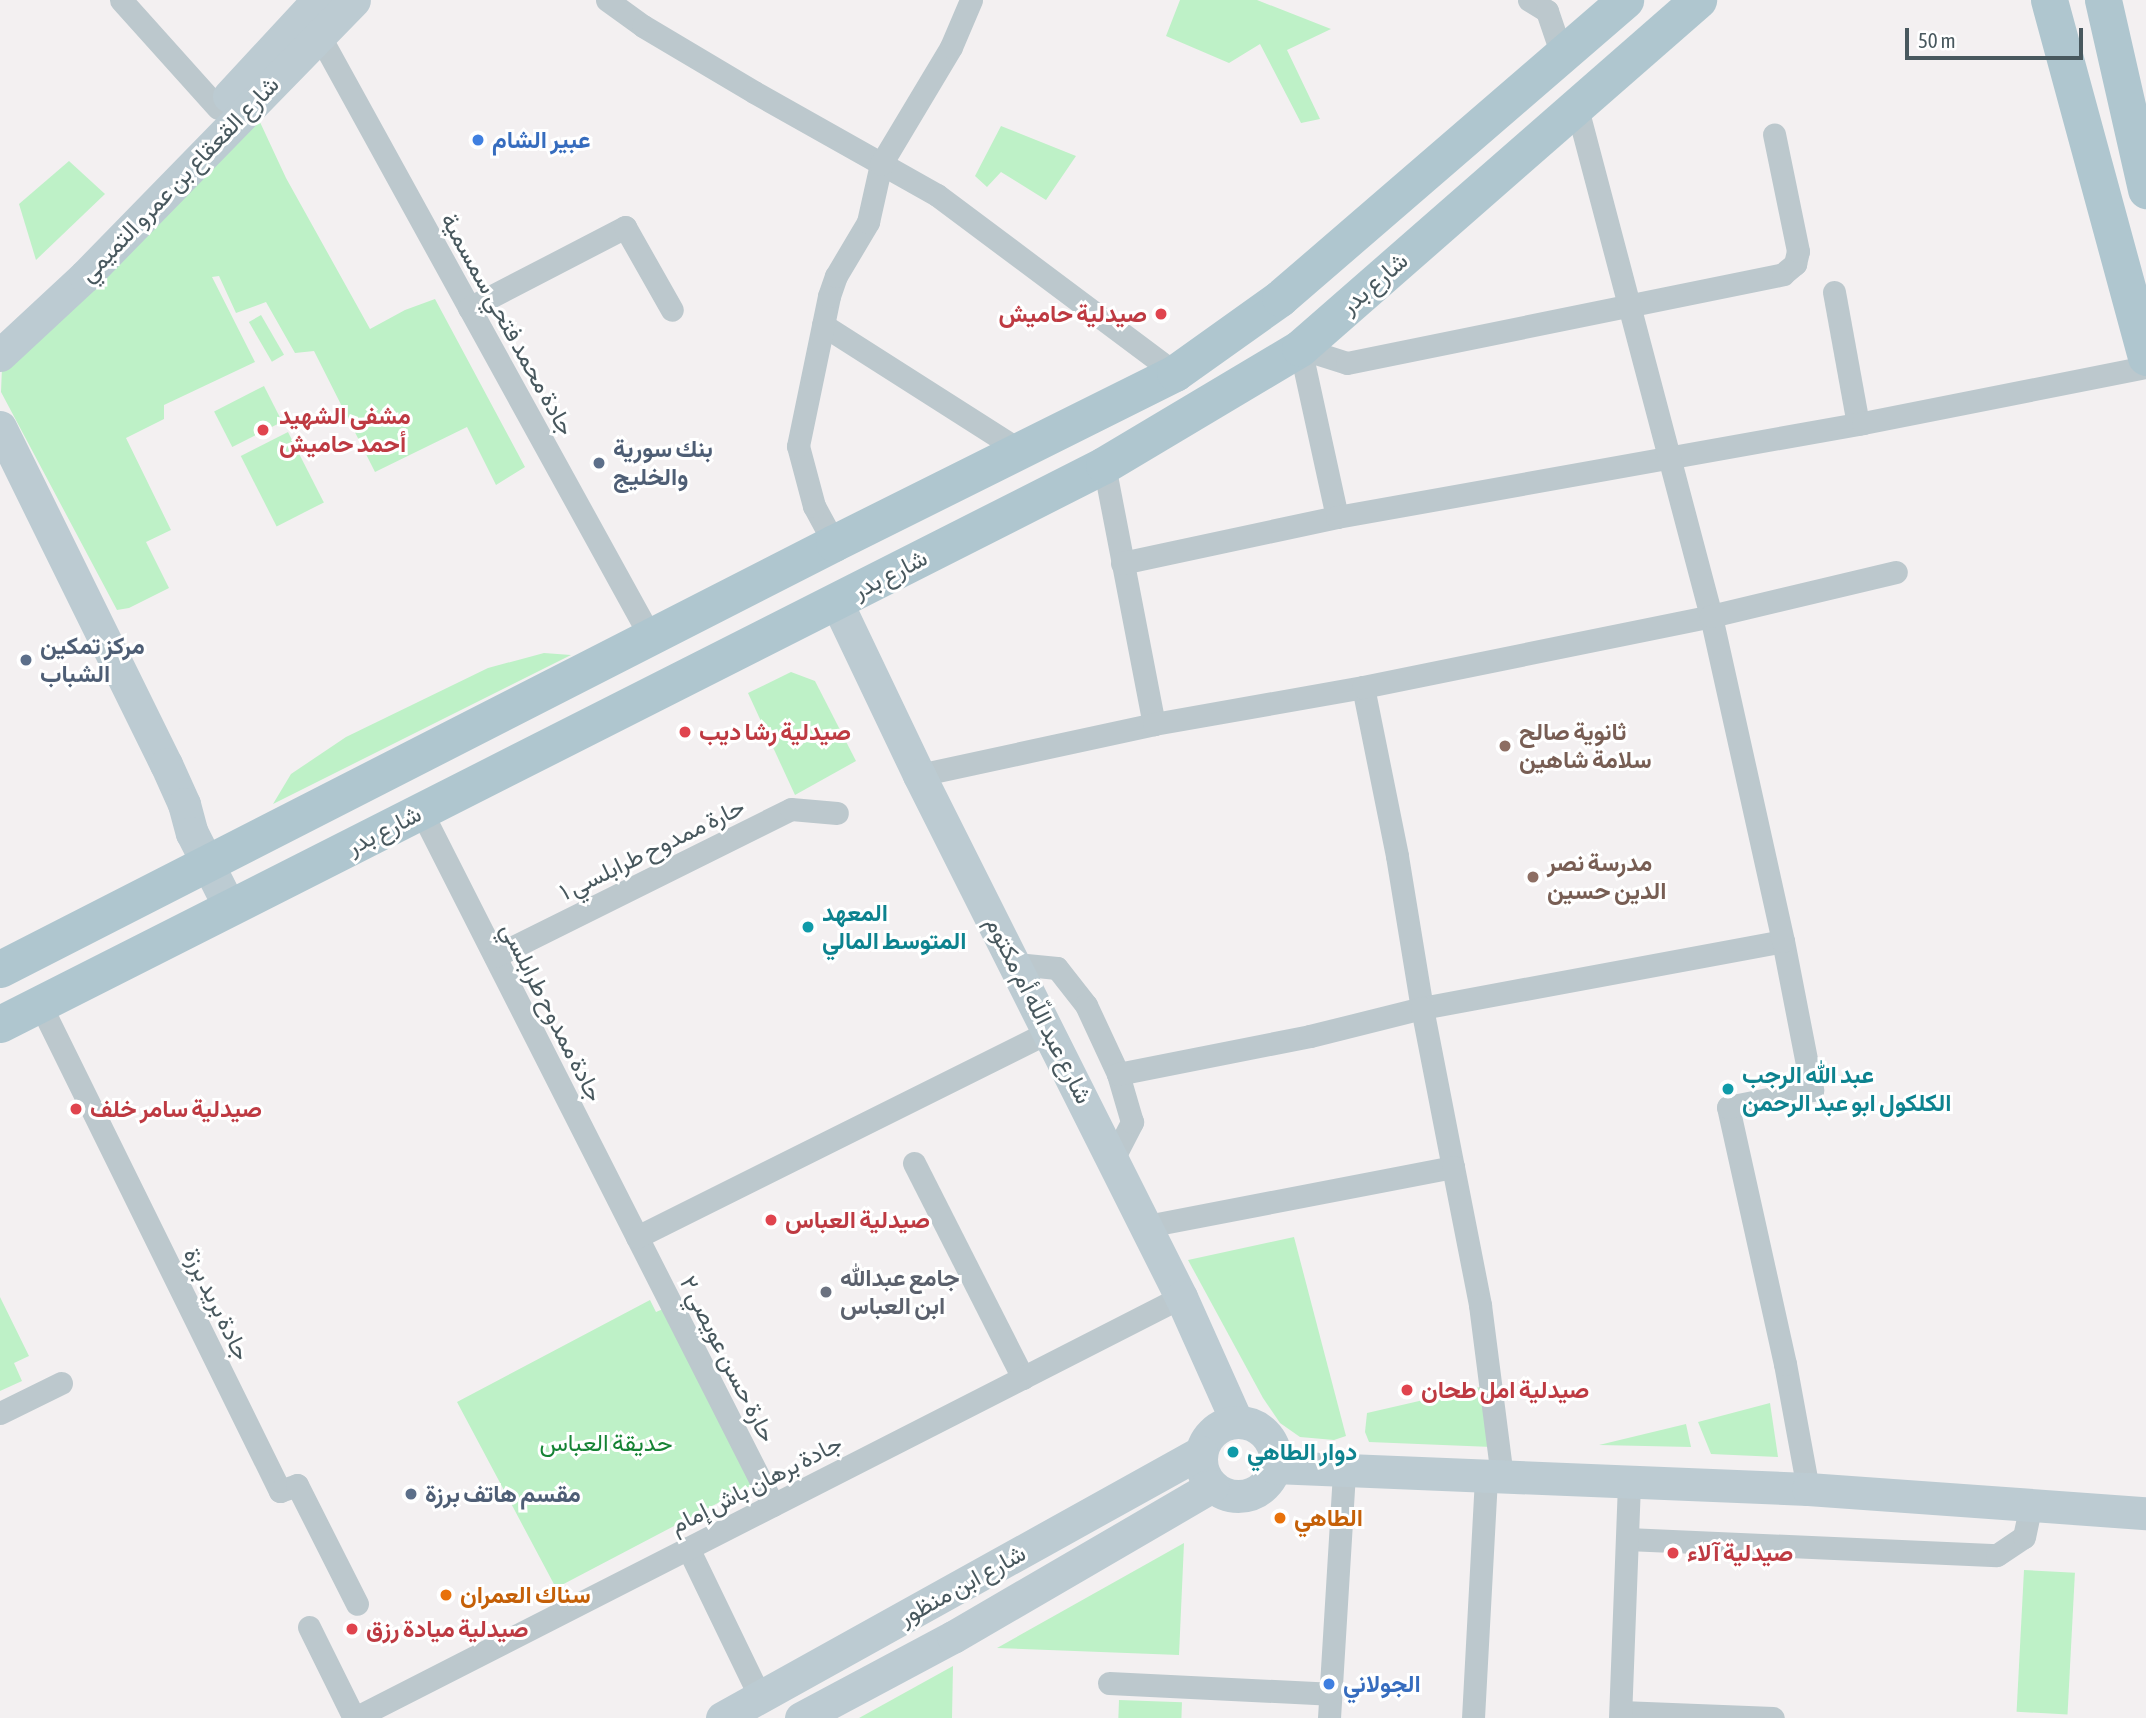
<!DOCTYPE html>
<html>
<head>
<meta charset="utf-8">
<style>
	body { margin:0 }
	#map { position:relative; width:2146px; height:1718px; overflow:hidden; background:#f3f0f1; font-family:"Asap Condensed",Vazirmatn,sans-serif }
	div>[style] { position:absolute }
	.green>* { inset:0; background:#bef1c7; transform-origin:0 0 }
	.minor>* { height:23px; margin:-11.5px; padding:0 11.5px; transform-origin:11.5px; border-radius:11.5px; background:#bcc8cd }
	.secondary>* { height:33px; margin:-16.5px; padding:0 16.5px; transform-origin:16.5px; border-radius:16.5px; background:#bccbd2 }
	.secondary>.ring { margin:-16.5px; padding:0; box-sizing:content-box; background:none; border:33px solid #bccbd2; border-radius:50% }
	.primary>* { height:37px; margin:-18.5px; padding:0 18.5px; transform-origin:18.5px; border-radius:18.5px; background:#afc6cf }
	.dots>* { width:19px; height:19px; translate:-50% -50%; box-sizing:border-box; border:4px solid #fff; border-radius:50% }
	span { translate:-50% -50%; white-space:nowrap; text-align:center; line-height:1.15; -webkit-text-stroke:6px #fff; paint-order:stroke }
	.shop-label { font-size:24px; color:#366cbe; font-weight:700 }
	.left { translate:0 -50%; text-align:left }
	.street-label { font-size:24px; color:#48585e }
	.health-label { font-size:24px; color:#be3a42; font-weight:700 }
	.right { translate:-100% -50%; text-align:right }
	.service-label { font-size:24px; color:#4e5e75; font-weight:700 }
	.education-label { font-size:24px; color:#785e54; font-weight:700 }
	.culture-label { font-size:24px; color:#0d838f; font-weight:700 }
	.worship-label { font-size:24px; color:#5b616d; font-weight:700 }
	.park-label { font-size:24px; color:#158334 }
	.food-label { font-size:24px; color:#c56008; font-weight:700 }
	.scale { position:absolute; left:1905px; top:28px; width:178px; height:32px; box-sizing:border-box; border:4px solid #48585e; border-top:0; padding-left:9px; font-size:21px; line-height:24px; white-space:nowrap; color:#48585e; -webkit-text-stroke:5px #fff; paint-order:stroke }
</style>
</head>
<body>
<div id="map">
	<div class="green">
		<i style="clip-path:polygon(1180px 0,1257px 0,1331px 29px,1287px 50px,1320px 119px,1301px 123px,1260px 44px,1229px 63px,1166px 36px)"></i>
		<i style="clip-path:polygon(259px 120px,286px 178px,370px 329px,405px 310px,435px 299px,525px 467px,496px 485px,467px 427px,375px 472px,314px 351px,295px 353px,266px 302px,236px 313px,219px 276px,212px 277px,255px 362px,164px 405px,164px 419px,126px 438px,171px 530px,146px 542px,169px 588px,129px 608px,117px 610px,1px 392px,2px 367px)"></i>
		<i style="clip-path:polygon(1001px 126px,1076px 156px,1046px 200px,1001px 172px,987px 187px,975px 176px)"></i>
		<i style="clip-path:polygon(69px 161px,105px 194px,36px 260px,19px 204px)"></i>
		<i style="left:261px;top:315px;width:46px;height:14px;rotate:60deg"></i>
		<i style="left:264px;top:386px;width:40px;height:56px;rotate:63deg"></i>
		<i style="left:288px;top:432px;width:79px;height:53px;rotate:63deg"></i>
		<i style="clip-path:polygon(544px 653px,571px 655px,273px 804px,291px 774px,346px 737px,488px 668px)"></i>
		<i style="clip-path:polygon(791px 672px,815px 681px,856px 761px,795px 795px,748px 693px)"></i>
		<i style="clip-path:polygon(1294px 1237px,1346px 1436px,1334px 1440px,1300px 1437px,1280px 1423px,1263px 1398px,1188px 1260px)"></i>
		<i style="clip-path:polygon(0 1297px,29px 1356px,14px 1363px,22px 1381px,0 1391px)"></i>
		<i style="clip-path:polygon(650px 1300px,656px 1312px,663px 1309px,756px 1483px,556px 1588px,457px 1402px)"></i>
		<i style="clip-path:polygon(1480px 1387px,1492px 1447px,1369px 1442px,1365px 1432px,1367px 1413px)"></i>
		<i style="clip-path:polygon(1770px 1403px,1778px 1457px,1711px 1454px,1698px 1422px)"></i>
		<i style="clip-path:polygon(1686px 1424px,1691px 1447px,1599px 1445px)"></i>
		<i style="clip-path:polygon(1184px 1543px,1179px 1655px,997px 1648px)"></i>
		<i style="left:2024px;top:1570px;width:51px;height:142px;rotate:3deg"></i>
		<i style="clip-path:polygon(953px 1666px,952px 1718px,859px 1718px)"></i>
		<i style="left:1119px;top:1700px;width:63px;height:18px;rotate:2deg"></i>
	</div>
	<div class="minor">
		<i style="left:121px;top:0;width:145px;rotate:48.1deg"></i>
		<i style="left:607px;top:0;width:44px;rotate:35.8deg"></i>
		<i style="left:643px;top:26px;width:129px;rotate:30.7deg"></i>
		<i style="left:754px;top:92px;width:210px;rotate:29.4deg"></i>
		<i style="left:937px;top:195px;width:297px;rotate:36.8deg"></i>
		<i style="left:1529px;top:0;width:21px;rotate:31deg"></i>
		<i style="left:1547px;top:11px;width:46px;rotate:71.2deg"></i>
		<i style="left:319px;top:35px;width:688px;rotate:61.16deg"></i>
		<i style="left:1834px;top:292px;width:134px;rotate:79.7deg"></i>
		<i style="left:469px;top:308px;width:176px;rotate:-27.4deg"></i>
		<i style="left:625px;top:227px;width:95px;rotate:60.5deg"></i>
		<i style="left:823px;top:325px;width:235px;rotate:32.5deg"></i>
		<i style="left:1104px;top:465px;width:264px;rotate:79.1deg"></i>
		<i style="left:1337px;top:517px;width:173px;rotate:-102.3deg"></i>
		<i style="left:1300px;top:348px;width:49px;rotate:17.7deg"></i>
		<i style="left:1347px;top:363px;width:445px;rotate:-11.5deg"></i>
		<i style="left:1783px;top:274px;width:16px;rotate:-40deg"></i>
		<i style="left:1795px;top:264px;width:13px;rotate:-77deg"></i>
		<i style="left:1798px;top:251px;width:119px;rotate:-101.6deg"></i>
		<i style="left:834px;top:543px;width:42px;rotate:-118.4deg"></i>
		<i style="left:814px;top:506px;width:62px;rotate:-104.9deg"></i>
		<i style="left:798px;top:446px;width:153px;rotate:-78.3deg"></i>
		<i style="left:829px;top:296px;width:21px;rotate:-71deg"></i>
		<i style="left:836px;top:276px;width:63px;rotate:-59.3deg"></i>
		<i style="left:868px;top:222px;width:59px;rotate:-77.4deg"></i>
		<i style="left:881px;top:164px;width:136px;rotate:-59.1deg"></i>
		<i style="left:951px;top:47px;width:51px;rotate:-66.9deg"></i>
		<i style="left:1122px;top:563px;width:220px;rotate:-12.1deg"></i>
		<i style="left:1337px;top:517px;width:534px;rotate:-10.13deg"></i>
		<i style="left:1863px;top:423px;width:288px;rotate:-11.2deg"></i>
		<i style="left:1363px;top:687px;width:172px;rotate:78.6deg"></i>
		<i style="left:1397px;top:856px;width:154px;rotate:80.7deg"></i>
		<i style="left:1422px;top:1008px;width:367px;rotate:-10.5deg"></i>
		<i style="left:919px;top:775px;width:240px;rotate:-12.2deg"></i>
		<i style="left:1154px;top:724px;width:212px;rotate:-10deg"></i>
		<i style="left:1363px;top:687px;width:355px;rotate:-11.5deg"></i>
		<i style="left:1711px;top:616px;width:525px;rotate:-104.78deg"></i>
		<i style="left:421px;top:811px;width:778px;rotate:63.11deg"></i>
		<i style="left:495px;top:956px;width:330px;rotate:-26.4deg"></i>
		<i style="left:791px;top:809px;width:46px;rotate:5deg"></i>
		<i style="left:1016px;top:964px;width:41px;rotate:5.6deg"></i>
		<i style="left:1057px;top:968px;width:47px;rotate:51.9deg"></i>
		<i style="left:1086px;top:1005px;width:76px;rotate:65.1deg"></i>
		<i style="left:40px;top:1004px;width:543px;rotate:63.77deg"></i>
		<i style="left:280px;top:1491px;width:18px;rotate:-19deg"></i>
		<i style="left:297px;top:1485px;width:133px;rotate:63.2deg"></i>
		<i style="left:1113px;top:1159px;width:42px;rotate:-62.8deg"></i>
		<i style="left:1132px;top:1122px;width:50px;rotate:-106.3deg"></i>
		<i style="left:1118px;top:1074px;width:196px;rotate:-11.2deg"></i>
		<i style="left:1310px;top:1036px;width:115px;rotate:-14deg"></i>
		<i style="left:1422px;top:1008px;width:162px;rotate:79deg"></i>
		<i style="left:1453px;top:1167px;width:313px;rotate:169.1deg"></i>
		<i style="left:914px;top:1163px;width:241px;rotate:63.1deg"></i>
		<i style="left:1453px;top:1167px;width:141px;rotate:78.9deg"></i>
		<i style="left:1480px;top:1305px;width:173px;rotate:82.7deg"></i>
		<i style="left:637px;top:1237px;width:462px;rotate:-26.5deg"></i>
		<i style="left:0;top:1413px;width:68px;rotate:-26.2deg"></i>
		<i style="left:1808px;top:1489px;width:127px;rotate:-100.4deg"></i>
		<i style="left:1785px;top:1364px;width:263px;rotate:-102.5deg"></i>
		<i style="left:1728px;top:1107px;width:86px;rotate:-11.4deg"></i>
		<i style="left:1812px;top:1090px;width:152px;rotate:-101deg"></i>
		<i style="left:1783px;top:941px;width:333px;rotate:-102.5deg"></i>
		<i style="left:1711px;top:616px;width:190px;rotate:-13.4deg"></i>
		<i style="left:1627px;top:1539px;width:370px;rotate:2.5deg"></i>
		<i style="left:1997px;top:1555px;width:32px;rotate:-34deg"></i>
		<i style="left:2024px;top:1537px;width:33px;rotate:-78deg"></i>
		<i style="left:688px;top:1548px;width:165px;rotate:64.2deg"></i>
		<i style="left:309px;top:1627px;width:102px;rotate:63.7deg"></i>
		<i style="left:1109px;top:1683px;width:221px;rotate:2.8deg"></i>
		<i style="left:1621px;top:1712px;width:152px;rotate:2.3deg"></i>
		<i style="left:355px;top:1718px;width:927px;rotate:-27.01deg"></i>
		<i style="left:1329px;top:1718px;width:248px;rotate:-86.5deg"></i>
		<i style="left:1473px;top:1718px;width:242px;rotate:-86.9deg"></i>
		<i style="left:1620px;top:1718px;width:236px;rotate:-87.8deg"></i>
	</div>
	<div class="secondary">
		<i style="left:229px;top:96px;width:131px;rotate:-47.2deg"></i>
		<i style="left:0;top:355px;width:116px;rotate:-42.9deg"></i>
		<i style="left:85px;top:276px;width:385px;rotate:-45.7deg"></i>
		<i style="left:0;top:427px;width:376px;rotate:63.8deg"></i>
		<i style="left:166px;top:764px;width:44px;rotate:65.8deg"></i>
		<i style="left:184px;top:804px;width:30px;rotate:75deg"></i>
		<i style="left:192px;top:833px;width:84px;rotate:63.1deg"></i>
		<i style="left:836px;top:601px;width:193px;rotate:64.5deg"></i>
		<i style="left:919px;top:775px;width:584px;rotate:63.35deg"></i>
		<i style="left:1181px;top:1297px;width:137px;rotate:65.9deg"></i>
		<i class="ring" style="left:1201px;top:1422px;width:41px;height:41px"></i>
		<i style="left:1274px;top:1467px;width:534px;rotate:2.36deg"></i>
		<i style="left:1808px;top:1489px;width:339px;rotate:4.1deg"></i>
		<i style="left:722px;top:1718px;width:548px;rotate:-29.04deg"></i>
		<i style="left:801px;top:1718px;width:172px;rotate:-28.1deg"></i>
		<i style="left:953px;top:1637px;width:300px;rotate:-30.2deg"></i>
	</div>
	<div class="primary">
		<i style="left:2049px;top:0;width:370px;rotate:74.8deg"></i>
		<i style="left:2103px;top:0;width:195px;rotate:77.2deg"></i>
		<i style="left:0;top:969px;width:936px;rotate:-27.06deg"></i>
		<i style="left:834px;top:543px;width:381px;rotate:-26.5deg"></i>
		<i style="left:1175px;top:373px;width:129px;rotate:-35.5deg"></i>
		<i style="left:1280px;top:298px;width:456px;rotate:-40.8deg"></i>
		<i style="left:0;top:1024px;width:1237px;rotate:-26.85deg"></i>
		<i style="left:1104px;top:465px;width:228px;rotate:-30.8deg"></i>
		<i style="left:1300px;top:348px;width:529px;rotate:-41.17deg"></i>
	</div>
	<div class="dots">
		<i style="left:478px;top:140px;background:#3f7fe0"></i>
		<i style="left:1161px;top:314px;background:#e0444e"></i>
		<i style="left:263px;top:430px;background:#e0444e"></i>
		<i style="left:599px;top:463px;background:#5c6f8a"></i>
		<i style="left:26px;top:660px;background:#5c6f8a"></i>
		<i style="left:685px;top:732px;background:#e0444e"></i>
		<i style="left:1505px;top:746px;background:#8d6e63"></i>
		<i style="left:1533px;top:877px;background:#8d6e63"></i>
		<i style="left:808px;top:927px;background:#0f9aa8"></i>
		<i style="left:1728px;top:1089px;background:#0f9aa8"></i>
		<i style="left:76px;top:1109px;background:#e0444e"></i>
		<i style="left:771px;top:1220px;background:#e0444e"></i>
		<i style="left:826px;top:1292px;background:#6b7280"></i>
		<i style="left:1407px;top:1390px;background:#e0444e"></i>
		<i style="left:1233px;top:1452px;background:#0f9aa8"></i>
		<i style="left:411px;top:1494px;background:#5c6f8a"></i>
		<i style="left:1280px;top:1518px;background:#e8710a"></i>
		<i style="left:1673px;top:1553px;background:#e0444e"></i>
		<i style="left:446px;top:1595px;background:#e8710a"></i>
		<i style="left:352px;top:1629px;background:#e0444e"></i>
		<i style="left:1329px;top:1684px;background:#3f7fe0"></i>
	</div>
	<div class="shop-label">
		<span class="left" style="left:492px;top:140px">عبير الشام</span>
		<span class="left" style="left:1343px;top:1684px">الجولاني</span>
	</div>
	<div class="street-label">
		<span style="left:179px;top:179px;rotate:-46deg">شارع القعقاع بن عمرو التميمي</span>
		<span style="left:1374px;top:283px;rotate:-41deg">شارع بدر</span>
		<span style="left:508px;top:324px;rotate:61deg">جادة محمد فتحي سمسمية</span>
		<span style="left:890px;top:574px;rotate:-27deg">شارع بدر</span>
		<span style="left:384px;top:830px;rotate:-27deg">شارع بدر</span>
		<span style="left:652px;top:849px;rotate:-26deg">حارة ممدوح طرابلسي ١</span>
		<span style="left:1039px;top:1010px;rotate:63deg">شارع عبد اللّه أم مكتوم</span>
		<span style="left:552px;top:1012px;rotate:63deg">جادة ممدوح طرابلسي</span>
		<span style="left:217px;top:1304px;rotate:64deg">جادة بريد برزة</span>
		<span style="left:728px;top:1359px;rotate:63deg">حارة حسن عويصي ٢</span>
		<span style="left:756px;top:1484px;rotate:-27deg">جادة برهان باش إمام</span>
		<span style="left:962px;top:1585px;rotate:-29deg">شارع ابن منظور</span>
	</div>
	<div class="health-label">
		<span class="right" style="left:1147px;top:314px">صيدلية حاميش</span>
		<span class="left" style="left:279px;top:430px">مشفى الشهيد<br>أحمد حاميش</span>
		<span class="left" style="left:699px;top:732px">صيدلية رشا ديب</span>
		<span class="left" style="left:90px;top:1109px">صيدلية سامر خلف</span>
		<span class="left" style="left:785px;top:1220px">صيدلية العباس</span>
		<span class="left" style="left:1421px;top:1390px">صيدلية امل طحان</span>
		<span class="left" style="left:1687px;top:1553px">صيدلية آلاء</span>
		<span class="left" style="left:366px;top:1629px">صيدلية ميادة رزق</span>
	</div>
	<div class="service-label">
		<span class="left" style="left:613px;top:463px">بنك سورية<br>والخليج</span>
		<span class="left" style="left:40px;top:660px">مركز تمكين<br>الشباب</span>
		<span class="left" style="left:425px;top:1494px">مقسم هاتف برزة</span>
	</div>
	<div class="education-label">
		<span class="left" style="left:1519px;top:746px">ثانوية صالح<br>سلامة شاهين</span>
		<span class="left" style="left:1547px;top:877px">مدرسة نصر<br>الدين حسين</span>
	</div>
	<div class="culture-label">
		<span class="left" style="left:822px;top:927px">المعهد<br>المتوسط المالي</span>
		<span class="left" style="left:1742px;top:1089px">عبد الله الرجب<br>الكلكول ابو عبد الرحمن</span>
		<span class="left" style="left:1247px;top:1452px">دوار الطاهي</span>
	</div>
	<div class="worship-label">
		<span class="left" style="left:840px;top:1292px">جامع عبدالله<br>ابن العباس</span>
	</div>
	<div class="park-label">
		<span style="left:606px;top:1443px">حديقة العباس</span>
	</div>
	<div class="food-label">
		<span class="left" style="left:1294px;top:1518px">الطاهي</span>
		<span class="left" style="left:460px;top:1595px">سناك العمران</span>
	</div>
	<div class="scale">50 m</div>
</div>
</body>
</html>
